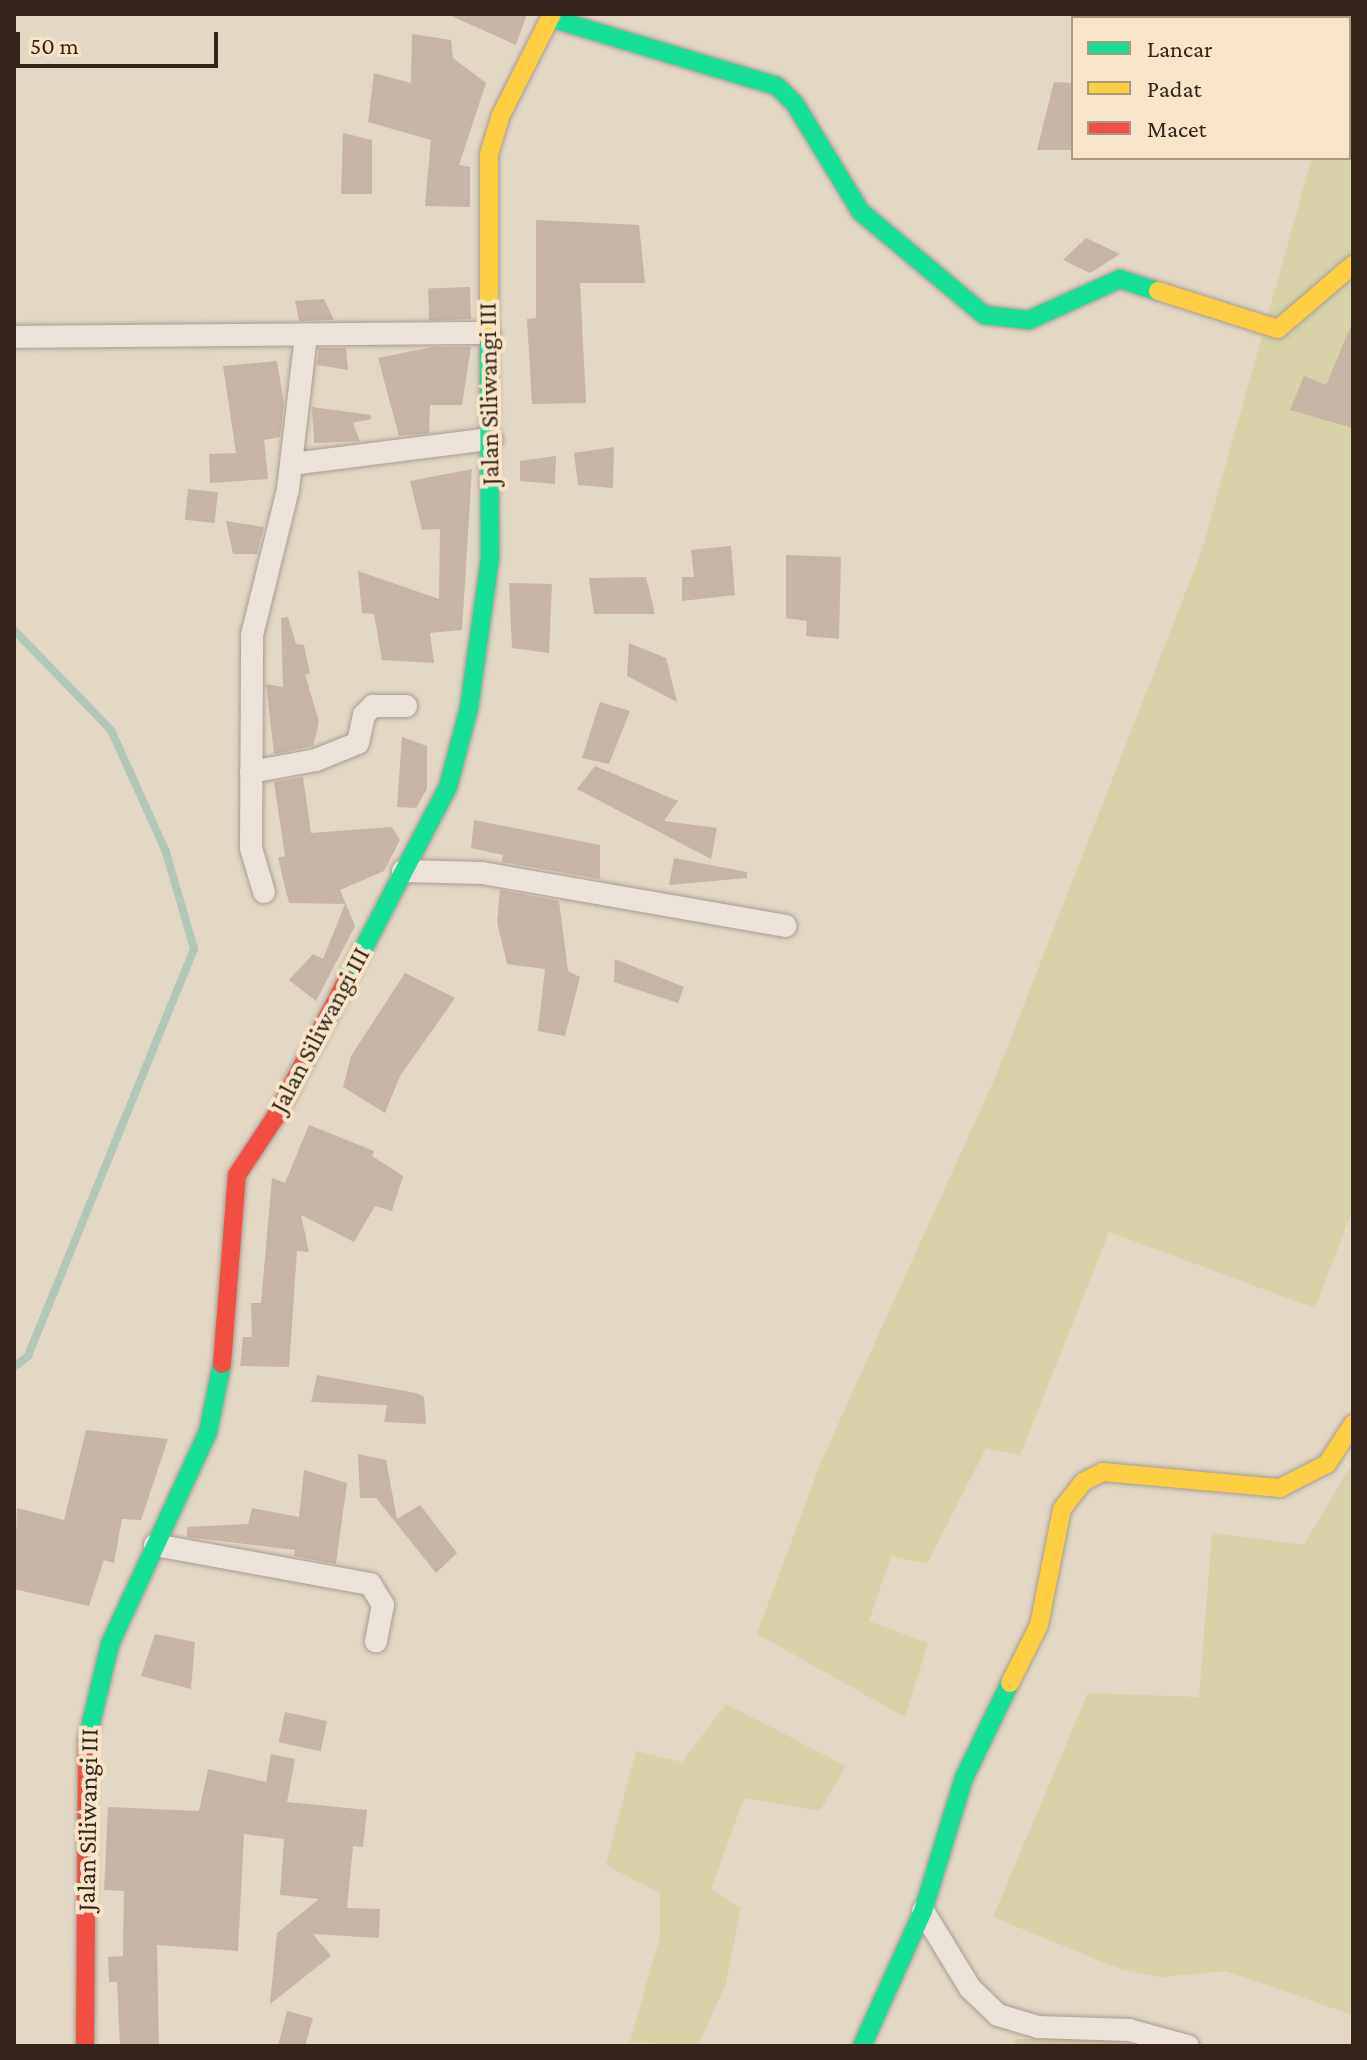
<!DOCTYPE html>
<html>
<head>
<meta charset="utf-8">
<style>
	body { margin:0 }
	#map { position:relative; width:1367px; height:2060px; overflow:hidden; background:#e3d7c6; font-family:"Crimson Pro",serif }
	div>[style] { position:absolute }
	.green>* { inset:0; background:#d7d2a8 }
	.cemetery>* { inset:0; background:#d0cba8 }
	.stream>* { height:8px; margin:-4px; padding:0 4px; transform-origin:4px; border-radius:4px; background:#b3c7b8 }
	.building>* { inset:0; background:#c6b4a7; transform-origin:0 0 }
	.roads { filter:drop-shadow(0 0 2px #a79c91) drop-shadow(0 0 2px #a79c91) }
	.street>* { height:22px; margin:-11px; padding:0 11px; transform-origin:11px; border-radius:11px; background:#ebe3d9 }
	.fast>* { height:18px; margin:-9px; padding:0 9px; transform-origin:9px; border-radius:9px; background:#16e098 }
	.slow>* { height:18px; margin:-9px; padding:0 9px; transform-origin:9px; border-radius:9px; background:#ffcf43 }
	.jam>* { height:18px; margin:-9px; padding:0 9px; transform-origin:9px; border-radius:9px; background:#f24e42 }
	span { translate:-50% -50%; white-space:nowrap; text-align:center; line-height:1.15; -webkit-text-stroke:8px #f7e5ca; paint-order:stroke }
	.street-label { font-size:26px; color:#35241a }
	.frame { position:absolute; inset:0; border:16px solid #35241a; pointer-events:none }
	.legend { position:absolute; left:1071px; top:16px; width:280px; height:144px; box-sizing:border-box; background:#f7e5ca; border:2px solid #a99884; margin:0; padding:10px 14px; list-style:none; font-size:24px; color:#35241a }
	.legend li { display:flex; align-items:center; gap:16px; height:40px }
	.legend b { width:40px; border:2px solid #a99884 }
	.scale { position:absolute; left:16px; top:32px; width:202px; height:36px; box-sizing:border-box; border:4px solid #35241a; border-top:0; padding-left:10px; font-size:24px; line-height:28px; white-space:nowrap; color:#35241a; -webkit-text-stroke:6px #f7e5ca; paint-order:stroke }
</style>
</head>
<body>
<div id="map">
	<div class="green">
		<i style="clip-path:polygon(1325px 14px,1353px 14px,1353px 1209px,1315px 1308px,1109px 1232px,1020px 1455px,986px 1448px,927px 1564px,891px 1556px,869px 1621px,928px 1643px,905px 1717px,757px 1634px,821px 1462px,998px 1071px,1201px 553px,1312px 158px,1349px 158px,1349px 18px)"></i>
		<i style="clip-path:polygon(1353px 1462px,1353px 2015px,1226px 1971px,1160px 1977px,1120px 1969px,993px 1917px,1088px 1693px,1199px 1697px,1212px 1533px,1304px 1545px)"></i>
		<i style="clip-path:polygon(726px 1704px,846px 1766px,820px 1811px,744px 1798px,711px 1889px,741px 1908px,726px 1983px,698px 2046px,630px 2042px,660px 1936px,660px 1893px,606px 1865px,636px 1751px,682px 1762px)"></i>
	</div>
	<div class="cemetery">
		<i style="clip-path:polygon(1016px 2039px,1098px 2039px,1143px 2046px,1014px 2046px)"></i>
	</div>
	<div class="stream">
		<i style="left:14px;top:630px;width:139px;rotate:45.9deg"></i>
		<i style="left:111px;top:730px;width:134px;rotate:65.7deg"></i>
		<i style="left:166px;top:852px;width:101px;rotate:73.9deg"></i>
		<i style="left:194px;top:949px;width:440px;rotate:112.2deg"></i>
		<i style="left:28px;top:1356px;width:18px;rotate:142deg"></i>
	</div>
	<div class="building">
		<i style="clip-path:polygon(447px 14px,527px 14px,516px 45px)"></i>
		<i style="clip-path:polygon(412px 34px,451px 40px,453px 58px,486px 83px,459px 165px,470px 167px,470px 207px,425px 206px,431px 140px,368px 122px,374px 73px,411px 83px)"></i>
		<i style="clip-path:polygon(1054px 82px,1073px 83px,1073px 150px,1037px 150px)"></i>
		<i style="clip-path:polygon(343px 133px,372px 140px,372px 194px,341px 194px)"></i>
		<i style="clip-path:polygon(536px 220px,639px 225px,645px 283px,580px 283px,586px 403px,532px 404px,527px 319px,536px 318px)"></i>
		<i style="clip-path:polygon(1086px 238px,1120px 254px,1090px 273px,1063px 260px)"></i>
		<i style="left:470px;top:287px;width:32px;height:42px;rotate:88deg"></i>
		<i style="clip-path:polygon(324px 299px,334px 320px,299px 321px,295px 301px)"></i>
		<i style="clip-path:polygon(1353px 321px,1353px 428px,1290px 410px,1304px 376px,1326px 385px)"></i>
		<i style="clip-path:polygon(432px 347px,471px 347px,462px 405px,430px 405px,429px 433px,399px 436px,378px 358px)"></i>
		<i style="clip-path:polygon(319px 348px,346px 348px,348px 370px,317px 365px)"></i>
		<i style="clip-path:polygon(277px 361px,284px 404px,280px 437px,264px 440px,268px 479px,210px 483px,209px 454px,236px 453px,223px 366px)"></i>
		<i style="clip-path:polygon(312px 407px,371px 415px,371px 419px,353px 423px,360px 441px,314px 443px)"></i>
		<i style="clip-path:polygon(614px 447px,613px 488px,578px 485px,574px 453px)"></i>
		<i style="clip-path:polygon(556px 456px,555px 484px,520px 481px,520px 461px)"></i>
		<i style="clip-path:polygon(472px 469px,462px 630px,430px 633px,434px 663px,382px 660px,374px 614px,362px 613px,358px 571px,439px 599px,440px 529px,422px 530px,410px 481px)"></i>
		<i style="left:188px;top:489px;width:30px;height:31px;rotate:6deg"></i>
		<i style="clip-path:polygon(226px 521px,264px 527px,257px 554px,233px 554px)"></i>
		<i style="clip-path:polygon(731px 546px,735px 595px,682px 601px,682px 577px,694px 577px,691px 550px)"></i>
		<i style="clip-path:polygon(786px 555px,841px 557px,839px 639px,806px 636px,807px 621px,786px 618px)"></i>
		<i style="clip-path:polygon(646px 577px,655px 614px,594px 614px,589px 578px)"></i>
		<i style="clip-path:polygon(509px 583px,552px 584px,549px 653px,512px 648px)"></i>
		<i style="clip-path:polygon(288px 617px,296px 644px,304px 645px,310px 674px,305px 674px,319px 722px,313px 746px,274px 754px,266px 684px,283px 687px,281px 618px)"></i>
		<i style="clip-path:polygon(629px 643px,666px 658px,677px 702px,627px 676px)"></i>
		<i style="clip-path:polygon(600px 702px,630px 711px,609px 764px,582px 758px)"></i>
		<i style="clip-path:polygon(402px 737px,427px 746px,427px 789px,416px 808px,397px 807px)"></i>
		<i style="clip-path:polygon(595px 766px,678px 801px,664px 821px,717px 828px,711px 859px,577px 789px)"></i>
		<i style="clip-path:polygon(303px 777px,311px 833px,392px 827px,400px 840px,384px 871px,340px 890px,355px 926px,316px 1001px,289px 980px,313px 954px,323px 959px,345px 904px,289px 903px,278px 858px,285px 856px,274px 782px)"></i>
		<i style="clip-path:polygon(474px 820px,600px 845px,600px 879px,502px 862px,503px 855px,471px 848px)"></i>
		<i style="clip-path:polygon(674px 858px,747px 872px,747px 878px,669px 885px)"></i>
		<i style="clip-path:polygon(500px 890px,559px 901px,568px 971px,580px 977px,565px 1036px,538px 1031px,545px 969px,507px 964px,497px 922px)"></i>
		<i style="clip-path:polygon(615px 959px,684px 987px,678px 1003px,614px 982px)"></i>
		<i style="clip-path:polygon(405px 973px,455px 998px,400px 1076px,385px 1113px,343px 1087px,351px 1056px)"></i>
		<i style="clip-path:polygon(309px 1125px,374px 1151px,372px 1156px,403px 1176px,392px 1211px,375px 1206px,354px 1242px,301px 1215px,309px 1252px,297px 1251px,289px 1367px,240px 1366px,243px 1337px,252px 1337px,251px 1303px,261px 1303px,272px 1178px,285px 1183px)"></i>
		<i style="clip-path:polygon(317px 1375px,416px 1393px,424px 1397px,426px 1424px,384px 1422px,387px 1405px,311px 1402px)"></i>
		<i style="clip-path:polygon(86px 1430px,168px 1439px,141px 1520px,122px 1519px,114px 1563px,104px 1560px,89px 1606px,14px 1589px,17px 1508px,64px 1520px)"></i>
		<i style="clip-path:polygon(358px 1454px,386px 1460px,397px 1519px,420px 1505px,457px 1553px,436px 1573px,376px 1498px,360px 1498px)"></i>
		<i style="clip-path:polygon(304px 1470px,347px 1483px,336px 1564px,294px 1556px,295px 1550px,187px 1537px,187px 1527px,248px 1524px,252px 1508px,299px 1517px)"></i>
		<i style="clip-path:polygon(155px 1634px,195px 1642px,191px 1689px,141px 1676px)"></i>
		<i style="left:285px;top:1712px;width:43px;height:31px;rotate:12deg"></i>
		<i style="clip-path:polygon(271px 1754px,295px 1759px,287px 1802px,367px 1810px,363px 1847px,353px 1846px,347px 1908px,380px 1909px,379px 1938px,313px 1934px,331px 1956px,270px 2004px,277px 1933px,319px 1899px,280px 1895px,284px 1839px,244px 1834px,238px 1951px,157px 1945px,159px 2046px,120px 2046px,117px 1982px,109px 1982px,108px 1957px,123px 1956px,124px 1891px,104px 1890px,108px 1807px,199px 1811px,208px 1769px,266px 1782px)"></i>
		<i style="clip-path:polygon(287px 2011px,313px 2018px,305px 2046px,278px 2046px)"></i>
	</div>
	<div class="roads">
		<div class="street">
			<i style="left:14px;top:337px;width:475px;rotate:-0.5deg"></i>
			<i style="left:292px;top:464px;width:201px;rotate:-7.2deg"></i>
			<i style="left:251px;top:772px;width:66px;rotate:-10.5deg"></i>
			<i style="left:316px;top:760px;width:45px;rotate:-22deg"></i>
			<i style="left:358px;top:743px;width:29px;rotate:-78deg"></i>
			<i style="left:364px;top:715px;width:13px;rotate:-45deg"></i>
			<i style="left:373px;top:706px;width:33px"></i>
			<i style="left:403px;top:871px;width:79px;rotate:1.5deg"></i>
			<i style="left:482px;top:873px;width:308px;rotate:9.9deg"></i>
			<i style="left:264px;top:892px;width:46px;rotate:-106.5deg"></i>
			<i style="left:251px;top:848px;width:213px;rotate:-89.7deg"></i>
			<i style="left:252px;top:635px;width:150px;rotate:-76.1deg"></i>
			<i style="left:288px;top:489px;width:155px;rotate:-83.3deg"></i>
			<i style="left:155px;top:1545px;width:219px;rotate:10.3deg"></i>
			<i style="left:370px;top:1584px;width:25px;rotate:58deg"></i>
			<i style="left:383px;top:1605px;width:37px;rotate:101deg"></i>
			<i style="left:923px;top:1911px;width:90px;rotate:58.6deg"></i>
			<i style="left:970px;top:1988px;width:39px;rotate:44deg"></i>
			<i style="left:998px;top:2015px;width:42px;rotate:16.7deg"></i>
			<i style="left:1038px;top:2027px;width:91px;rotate:1.9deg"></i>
			<i style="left:1129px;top:2030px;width:61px;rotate:15.2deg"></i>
		</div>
		<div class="fast">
			<i style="left:550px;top:18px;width:237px;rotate:16.7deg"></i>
			<i style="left:777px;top:86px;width:25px;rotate:45deg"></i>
			<i style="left:795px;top:104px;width:127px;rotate:58.6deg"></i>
			<i style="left:861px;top:212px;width:160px;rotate:39.9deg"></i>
			<i style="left:984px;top:315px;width:45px;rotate:6.3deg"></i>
			<i style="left:1029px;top:320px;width:100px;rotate:-24.3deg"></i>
			<i style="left:1120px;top:279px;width:40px;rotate:18deg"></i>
			<i style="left:347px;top:980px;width:218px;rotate:-62.4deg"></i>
			<i style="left:448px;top:787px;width:82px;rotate:-75.1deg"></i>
			<i style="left:469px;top:708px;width:150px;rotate:-82deg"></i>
			<i style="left:490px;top:559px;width:221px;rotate:-90.3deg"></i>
			<i style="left:87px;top:1740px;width:99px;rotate:-76.5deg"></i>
			<i style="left:110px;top:1644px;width:234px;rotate:-65.2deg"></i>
			<i style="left:208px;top:1432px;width:69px;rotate:-78.4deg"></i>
			<i style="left:862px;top:2046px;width:148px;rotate:-65.7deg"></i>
			<i style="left:923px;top:1911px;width:139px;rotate:-72.9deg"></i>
			<i style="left:964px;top:1778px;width:106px;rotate:-64.2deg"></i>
		</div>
		<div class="slow">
			<i style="left:1158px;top:291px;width:126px;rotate:17.6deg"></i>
			<i style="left:1278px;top:329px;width:99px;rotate:-40.5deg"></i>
			<i style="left:489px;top:338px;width:184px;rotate:-90deg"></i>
			<i style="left:489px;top:154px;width:39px;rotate:-73deg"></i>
			<i style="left:500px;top:117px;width:115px;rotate:-63.2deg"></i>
			<i style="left:1010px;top:1683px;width:65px;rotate:-63.4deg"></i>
			<i style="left:1039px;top:1625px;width:118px;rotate:-78.8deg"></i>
			<i style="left:1062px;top:1509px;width:34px;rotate:-52deg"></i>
			<i style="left:1083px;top:1482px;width:22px;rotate:-27deg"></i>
			<i style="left:1103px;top:1472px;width:178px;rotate:5.2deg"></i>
			<i style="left:1280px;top:1488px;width:53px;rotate:-27.1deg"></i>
			<i style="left:1327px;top:1464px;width:48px;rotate:-57deg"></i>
		</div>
		<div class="jam">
			<i style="left:222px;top:1364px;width:190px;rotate:-85.5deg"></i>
			<i style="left:237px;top:1175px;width:71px;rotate:-56.5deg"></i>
			<i style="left:276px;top:1116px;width:153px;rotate:-62.4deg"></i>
			<i style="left:85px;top:2046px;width:306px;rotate:-89.6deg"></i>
		</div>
	</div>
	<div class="street-label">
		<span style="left:489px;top:394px;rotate:-91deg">Jalan Siliwangi III</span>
		<span style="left:320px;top:1030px;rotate:-62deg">Jalan Siliwangi III</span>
		<span style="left:88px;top:1820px;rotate:-89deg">Jalan Siliwangi III</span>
	</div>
	<div class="frame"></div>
	<ul class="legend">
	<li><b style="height:10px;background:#16e098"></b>Lancar</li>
	<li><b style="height:10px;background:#ffcf43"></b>Padat</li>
	<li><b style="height:10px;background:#f24e42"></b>Macet</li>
	</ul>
	<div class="scale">50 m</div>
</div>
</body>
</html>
